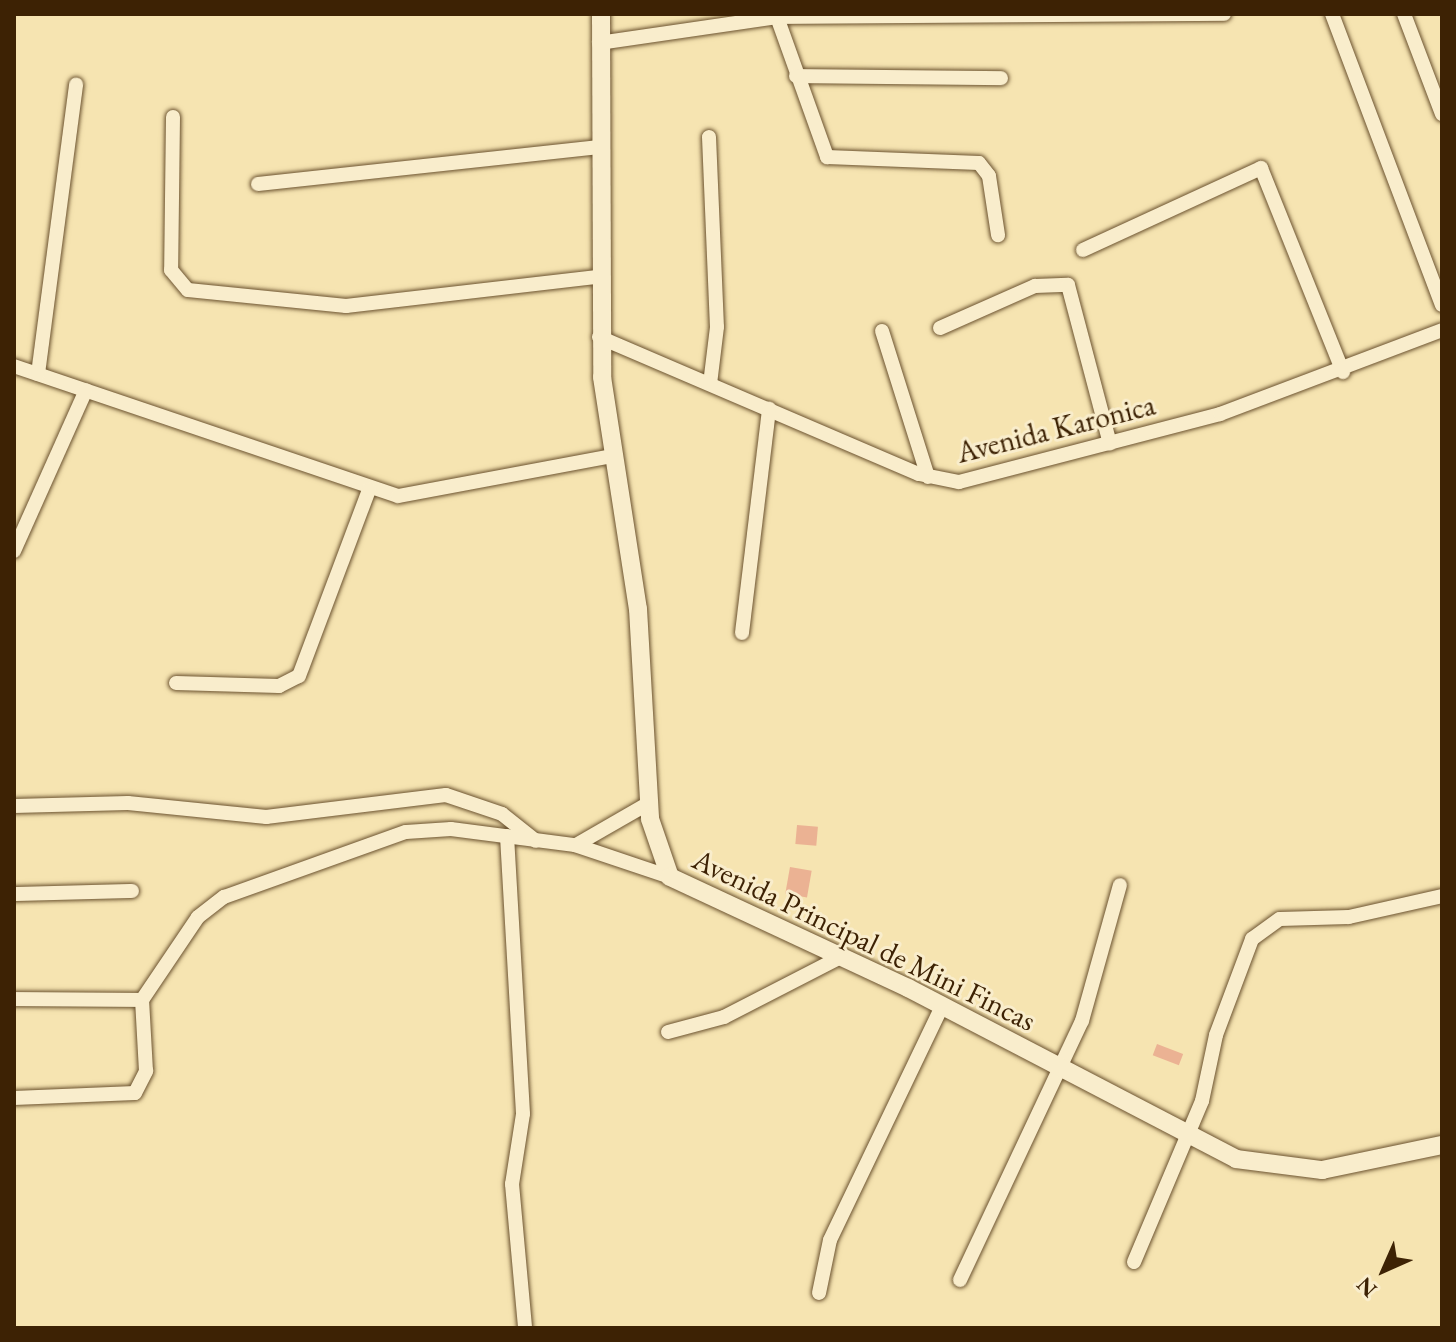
<!DOCTYPE html>
<html>
<head>
<meta charset="utf-8">
<style>
	body { margin:0 }
	#map { position:relative; width:1456px; height:1342px; overflow:hidden; background:#f6e4b1; font-family:"EB Garamond",serif }
	div>[style] { position:absolute }
	.building>* { inset:0; background:#ebb293; transform-origin:0 0 }
	.roads { filter:drop-shadow(0 0 2px #6b522f) drop-shadow(0 0 2px #6b522f) }
	.minor>* { height:14px; margin:-7px; padding:0 7px; transform-origin:7px; border-radius:7px; background:#f9edcc }
	.tertiary>* { height:18px; margin:-9px; padding:0 9px; transform-origin:9px; border-radius:9px; background:#f9edcc }
	span { translate:-50% -50%; white-space:nowrap; text-align:center; line-height:1.15; -webkit-text-stroke:6px #f9edcc; paint-order:stroke }
	.street-label { font-size:30px; color:#3d2204 }
	.frame { position:absolute; inset:0; border:16px solid #3d2204; pointer-events:none }
	.north { position:absolute; left:1344px; top:1230px; width:80px; height:80px; -webkit-text-stroke:6px #f9edcc; paint-order:stroke; rotate:225deg; font-size:22px; font-weight:700; line-height:32px; text-align:center; color:#3d2204 }
	.north::after { content:''; display:block; margin:auto; width:28px; height:36px; background:#3d2204; clip-path:polygon(50% 0,100% 100%,50% 72%,0 100%) }
</style>
</head>
<body>
<div id="map">
	<div class="building">
		<i style="left:797px;top:825px;width:21px;height:19px;rotate:5deg"></i>
		<i style="left:790px;top:867px;width:22px;height:27px;rotate:10deg"></i>
		<i style="left:1157px;top:1044px;width:28px;height:12px;rotate:21deg"></i>
	</div>
	<div class="roads">
		<div class="minor">
			<i style="left:1332px;top:14px;width:311px;rotate:69.3deg"></i>
			<i style="left:1404px;top:14px;width:107px;rotate:69.2deg"></i>
			<i style="left:777px;top:17px;width:149px;rotate:70.3deg"></i>
			<i style="left:827px;top:157px;width:152px;rotate:2.3deg"></i>
			<i style="left:979px;top:163px;width:16px;rotate:52deg"></i>
			<i style="left:989px;top:176px;width:60px;rotate:81.3deg"></i>
			<i style="left:599px;top:43px;width:180px;rotate:-8.3deg"></i>
			<i style="left:777px;top:17px;width:447px;rotate:-0.4deg"></i>
			<i style="left:796px;top:76px;width:205px;rotate:0.6deg"></i>
			<i style="left:173px;top:117px;width:153px;rotate:90.7deg"></i>
			<i style="left:171px;top:270px;width:26px;rotate:50deg"></i>
			<i style="left:188px;top:290px;width:159px;rotate:5.8deg"></i>
			<i style="left:346px;top:306px;width:253px;rotate:-6.6deg"></i>
			<i style="left:709px;top:137px;width:190px;rotate:87.6deg"></i>
			<i style="left:717px;top:327px;width:57px;rotate:97deg"></i>
			<i style="left:258px;top:184px;width:341px;rotate:-6.2deg"></i>
			<i style="left:1083px;top:250px;width:196px;rotate:-24.7deg"></i>
			<i style="left:1261px;top:168px;width:220px;rotate:68.1deg"></i>
			<i style="left:940px;top:328px;width:104px;rotate:-23.9deg"></i>
			<i style="left:1035px;top:286px;width:33px;rotate:-2deg"></i>
			<i style="left:1068px;top:285px;width:164px;rotate:75.2deg"></i>
			<i style="left:882px;top:331px;width:153px;rotate:72.5deg"></i>
			<i style="left:599px;top:337px;width:348px;rotate:23.2deg"></i>
			<i style="left:919px;top:474px;width:41px;rotate:11.3deg"></i>
			<i style="left:959px;top:482px;width:270px;rotate:-14.6deg"></i>
			<i style="left:1220px;top:414px;width:237px;rotate:-20.7deg"></i>
			<i style="left:14px;top:366px;width:405px;rotate:18.7deg"></i>
			<i style="left:398px;top:496px;width:217px;rotate:-10.6deg"></i>
			<i style="left:38px;top:374px;width:292px;rotate:-82.5deg"></i>
			<i style="left:14px;top:551px;width:176px;rotate:-65.9deg"></i>
			<i style="left:742px;top:633px;width:226px;rotate:-83.1deg"></i>
			<i style="left:176px;top:683px;width:103px;rotate:1.7deg"></i>
			<i style="left:279px;top:686px;width:22px;rotate:-27deg"></i>
			<i style="left:299px;top:676px;width:199px;rotate:-69.4deg"></i>
			<i style="left:14px;top:806px;width:114px;rotate:-1.5deg"></i>
			<i style="left:128px;top:803px;width:139px;rotate:5.8deg"></i>
			<i style="left:266px;top:817px;width:181px;rotate:-7deg"></i>
			<i style="left:446px;top:795px;width:59px;rotate:18.7deg"></i>
			<i style="left:502px;top:814px;width:43px;rotate:38.5deg"></i>
			<i style="left:507px;top:836px;width:278px;rotate:86.7deg"></i>
			<i style="left:523px;top:1114px;width:71px;rotate:98.9deg"></i>
			<i style="left:512px;top:1184px;width:145px;rotate:84.8deg"></i>
			<i style="left:576px;top:845px;width:84px;rotate:-29.9deg"></i>
			<i style="left:14px;top:894px;width:118px;rotate:-1.5deg"></i>
			<i style="left:14px;top:999px;width:128px;rotate:0.4deg"></i>
			<i style="left:668px;top:1032px;width:58px;rotate:-15deg"></i>
			<i style="left:724px;top:1017px;width:129px;rotate:-27.2deg"></i>
			<i style="left:14px;top:1098px;width:121px;rotate:-2.4deg"></i>
			<i style="left:135px;top:1093px;width:25px;rotate:-63deg"></i>
			<i style="left:146px;top:1071px;width:71px;rotate:-93.2deg"></i>
			<i style="left:142px;top:1000px;width:100px;rotate:-56deg"></i>
			<i style="left:198px;top:917px;width:33px;rotate:-38deg"></i>
			<i style="left:224px;top:897px;width:193px;rotate:-19.7deg"></i>
			<i style="left:406px;top:832px;width:45px;rotate:-3.8deg"></i>
			<i style="left:451px;top:829px;width:125px;rotate:7.4deg"></i>
			<i style="left:575px;top:845px;width:100px;rotate:18.6deg"></i>
			<i style="left:1134px;top:1262px;width:175px;rotate:-67.1deg"></i>
			<i style="left:1202px;top:1101px;width:67px;rotate:-78deg"></i>
			<i style="left:1216px;top:1035px;width:103px;rotate:-69.4deg"></i>
			<i style="left:1252px;top:939px;width:34px;rotate:-36deg"></i>
			<i style="left:1280px;top:919px;width:69px;rotate:-1.7deg"></i>
			<i style="left:1349px;top:917px;width:95px;rotate:-12.7deg"></i>
			<i style="left:960px;top:1280px;width:286px;rotate:-64.8deg"></i>
			<i style="left:1082px;top:1021px;width:141px;rotate:-74.4deg"></i>
			<i style="left:819px;top:1293px;width:54px;rotate:-78.3deg"></i>
			<i style="left:830px;top:1240px;width:259px;rotate:-64.4deg"></i>
		</div>
		<div class="tertiary">
			<i style="left:601px;top:14px;width:363px;rotate:89.8deg"></i>
			<i style="left:602px;top:377px;width:235px;rotate:81.2deg"></i>
			<i style="left:638px;top:609px;width:210px;rotate:86.7deg"></i>
			<i style="left:650px;top:819px;width:61px;rotate:71deg"></i>
			<i style="left:670px;top:877px;width:263px;rotate:25deg"></i>
			<i style="left:908px;top:988px;width:370px;rotate:27.5deg"></i>
			<i style="left:1236px;top:1159px;width:87px;rotate:7.3deg"></i>
			<i style="left:1322px;top:1170px;width:123px;rotate:-11.8deg"></i>
		</div>
	</div>
	<div class="street-label">
		<span style="left:1056px;top:429px;rotate:-14deg">Avenida Karonica</span>
		<span style="left:864px;top:940px;rotate:26deg">Avenida Principal de Mini Fincas</span>
	</div>
	<div class="frame"></div>
	<div class="north">N</div>
</div>
</body>
</html>
